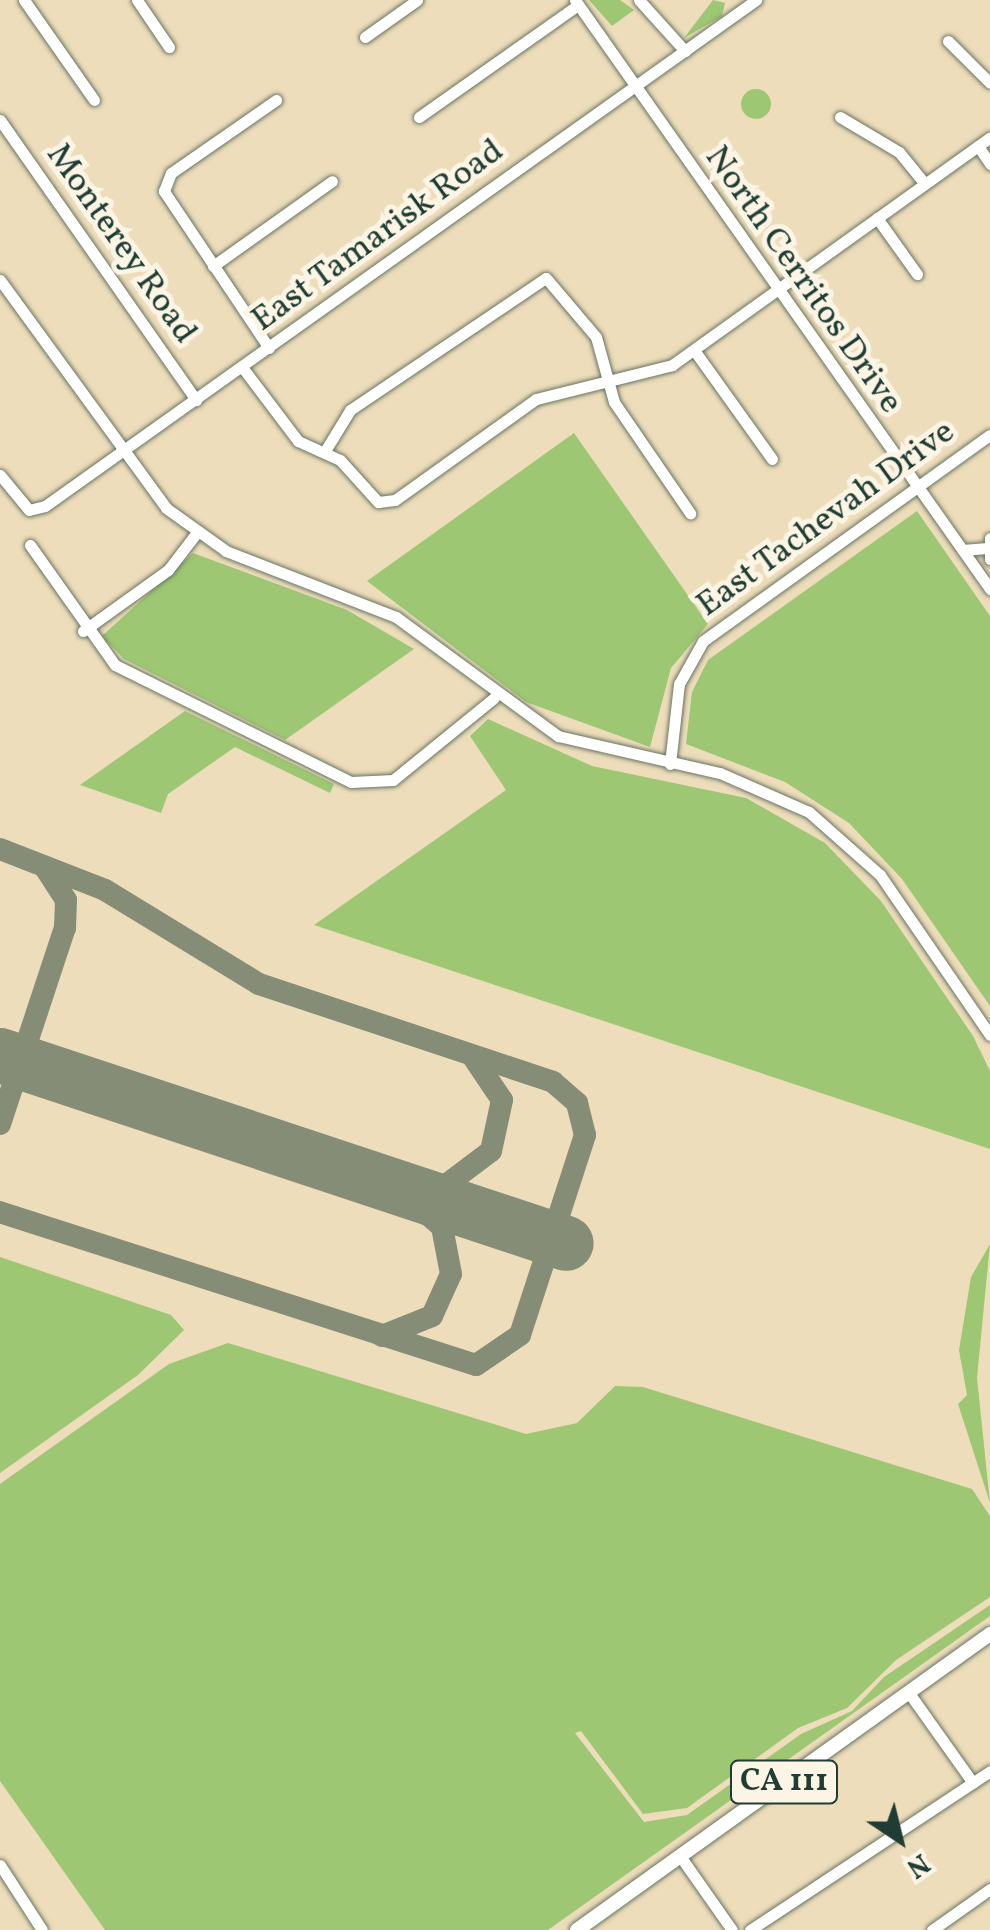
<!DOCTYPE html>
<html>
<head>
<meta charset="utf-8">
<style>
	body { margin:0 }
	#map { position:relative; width:990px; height:1930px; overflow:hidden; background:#edddba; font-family:Vollkorn,serif }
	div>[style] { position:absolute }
	.green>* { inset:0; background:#9dc773 }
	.round { border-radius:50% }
	.taxiway>* { height:22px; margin:-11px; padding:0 11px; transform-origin:11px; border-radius:11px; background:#868d77 }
	.runway>* { height:55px; margin:-27.5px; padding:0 27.5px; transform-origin:27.5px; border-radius:27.5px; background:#868d77 }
	.roads { filter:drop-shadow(0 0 2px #677563) drop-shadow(0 0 2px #677563) }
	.minor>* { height:11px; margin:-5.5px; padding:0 5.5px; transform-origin:5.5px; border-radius:5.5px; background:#fff }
	.major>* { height:14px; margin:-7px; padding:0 7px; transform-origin:7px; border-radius:7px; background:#fff }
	span { translate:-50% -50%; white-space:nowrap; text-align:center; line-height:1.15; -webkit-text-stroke:10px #fcf5e5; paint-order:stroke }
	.shield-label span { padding:2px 8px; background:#fcf5e5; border:2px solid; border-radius:8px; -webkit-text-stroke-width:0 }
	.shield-label { font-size:32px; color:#1f3d34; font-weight:700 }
	.street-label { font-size:35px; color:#1f3d34 }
	.north { position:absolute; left:850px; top:1790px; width:100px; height:100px; -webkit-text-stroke:8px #fcf5e5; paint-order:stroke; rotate:145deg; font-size:28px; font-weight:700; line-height:40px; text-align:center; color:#1f3d34 }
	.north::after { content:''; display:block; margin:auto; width:35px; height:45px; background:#1f3d34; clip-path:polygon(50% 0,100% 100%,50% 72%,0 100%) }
</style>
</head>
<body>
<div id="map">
	<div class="green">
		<i style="clip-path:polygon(589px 0,620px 0,634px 10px,612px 26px)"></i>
		<i style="clip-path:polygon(713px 0,725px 3px,722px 16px,684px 38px)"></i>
		<i class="round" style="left:741px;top:89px;width:30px;height:30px"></i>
		<i style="clip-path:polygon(574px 433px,708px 624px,671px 668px,650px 747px,526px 702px,367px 581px)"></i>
		<i style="clip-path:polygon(917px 511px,990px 616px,990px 1006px,902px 879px,849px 823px,785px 782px,686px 744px,692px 692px,708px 660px)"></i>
		<i style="clip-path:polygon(193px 553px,347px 610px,414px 649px,285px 740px,124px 659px,102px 636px)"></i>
		<i style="clip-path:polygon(185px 711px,334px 784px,330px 793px,235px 747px,168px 794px,161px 813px,80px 785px)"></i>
		<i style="clip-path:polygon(488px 719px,592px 766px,746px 798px,825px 843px,881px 901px,973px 1036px,990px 1071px,990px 1149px,314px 925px,506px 790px,470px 736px)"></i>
		<i style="clip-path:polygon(990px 1244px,977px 1378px,990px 1503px,958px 1404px,967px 1395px,959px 1350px,971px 1277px)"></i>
		<i style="clip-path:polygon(0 1257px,171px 1315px,184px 1330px,138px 1375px,0 1473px)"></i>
		<i style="clip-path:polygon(228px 1343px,526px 1434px,577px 1423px,615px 1386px,643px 1387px,972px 1489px,990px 1516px,990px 1597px,896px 1660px,847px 1708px,798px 1728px,687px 1808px,643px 1814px,581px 1731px,575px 1733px,644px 1822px,687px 1815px,801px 1734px,852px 1711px,884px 1677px,990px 1605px,990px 1616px,548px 1930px,105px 1930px,0 1781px,0 1484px,169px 1364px)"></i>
	</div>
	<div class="taxiway">
		<i style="left:0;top:849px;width:113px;rotate:21.3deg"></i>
		<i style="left:105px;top:890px;width:180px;rotate:31.4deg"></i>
		<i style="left:259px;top:984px;width:310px;rotate:18.4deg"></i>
		<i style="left:553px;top:1082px;width:32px;rotate:41deg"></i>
		<i style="left:577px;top:1103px;width:33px;rotate:76deg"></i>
		<i style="left:585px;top:1135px;width:210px;rotate:108deg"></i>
		<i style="left:520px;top:1335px;width:53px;rotate:145.7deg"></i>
		<i style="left:476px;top:1365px;width:500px;rotate:-162.2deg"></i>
		<i style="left:0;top:1124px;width:206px;rotate:-71.7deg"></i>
		<i style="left:65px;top:928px;width:28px;rotate:-88deg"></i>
		<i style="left:66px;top:900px;width:40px;rotate:-122.9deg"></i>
		<i style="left:392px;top:1185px;width:54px"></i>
		<i style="left:446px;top:1185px;width:56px;rotate:-37.1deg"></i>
		<i style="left:491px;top:1151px;width:52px;rotate:-77.8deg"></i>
		<i style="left:502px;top:1100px;width:52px;rotate:-124deg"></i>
		<i style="left:382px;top:1336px;width:54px;rotate:-21.8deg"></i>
		<i style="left:432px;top:1316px;width:46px;rotate:-65.7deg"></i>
		<i style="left:451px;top:1274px;width:48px;rotate:-100.8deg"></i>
		<i style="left:442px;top:1227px;width:56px;rotate:-138.6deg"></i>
	</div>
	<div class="runway">
		<i style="left:0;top:1055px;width:596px;rotate:18.37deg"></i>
	</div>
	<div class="roads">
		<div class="minor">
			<i style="left:24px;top:0;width:122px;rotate:55deg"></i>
			<i style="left:137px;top:0;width:57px;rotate:55.8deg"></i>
			<i style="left:575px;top:0;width:721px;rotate:54.83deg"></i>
			<i style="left:639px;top:0;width:69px;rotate:48deg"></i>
			<i style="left:365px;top:37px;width:64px;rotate:-35.4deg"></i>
			<i style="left:948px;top:41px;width:59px;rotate:45deg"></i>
			<i style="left:419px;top:117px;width:194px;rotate:-35.2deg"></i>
			<i style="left:840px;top:117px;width:69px;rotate:30.7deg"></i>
			<i style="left:899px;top:152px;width:41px;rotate:50.9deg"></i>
			<i style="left:0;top:120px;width:342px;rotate:55deg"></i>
			<i style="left:978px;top:146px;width:22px;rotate:56deg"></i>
			<i style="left:877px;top:218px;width:69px;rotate:54.5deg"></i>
			<i style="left:213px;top:266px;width:146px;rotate:-35.5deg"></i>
			<i style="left:0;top:280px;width:282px;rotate:53.9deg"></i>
			<i style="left:166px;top:508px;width:74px;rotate:35.6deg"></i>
			<i style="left:226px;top:551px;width:182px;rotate:21.2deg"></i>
			<i style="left:396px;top:617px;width:201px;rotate:36.3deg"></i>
			<i style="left:558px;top:736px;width:166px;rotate:12.9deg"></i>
			<i style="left:720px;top:773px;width:97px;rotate:23.7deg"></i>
			<i style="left:809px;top:812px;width:95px;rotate:41.6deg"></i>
			<i style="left:880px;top:875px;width:194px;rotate:55.5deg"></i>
			<i style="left:269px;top:348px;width:189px;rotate:-123.8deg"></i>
			<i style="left:164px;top:191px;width:19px;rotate:-69deg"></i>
			<i style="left:171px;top:173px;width:128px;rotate:-34.8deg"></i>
			<i style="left:694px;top:350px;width:134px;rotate:54.4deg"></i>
			<i style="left:242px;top:367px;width:93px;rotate:52.9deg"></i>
			<i style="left:298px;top:441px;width:46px;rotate:24.3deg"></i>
			<i style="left:340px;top:460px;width:57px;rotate:47.9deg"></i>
			<i style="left:378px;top:502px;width:17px;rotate:-7deg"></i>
			<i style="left:395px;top:500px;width:173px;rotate:-35.6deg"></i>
			<i style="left:536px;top:399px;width:140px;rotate:-14deg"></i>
			<i style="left:672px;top:365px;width:391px;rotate:-35.6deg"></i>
			<i style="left:325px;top:451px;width:48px;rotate:-58.6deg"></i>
			<i style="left:350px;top:410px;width:236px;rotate:-34deg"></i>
			<i style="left:546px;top:278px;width:77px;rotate:49.7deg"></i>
			<i style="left:596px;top:337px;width:67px;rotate:74.5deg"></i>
			<i style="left:614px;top:402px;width:135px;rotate:55.6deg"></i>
			<i style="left:0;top:475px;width:45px;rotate:50.4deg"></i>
			<i style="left:29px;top:510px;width:16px;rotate:-14deg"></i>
			<i style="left:45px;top:506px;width:873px;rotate:-35.44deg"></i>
			<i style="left:990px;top:538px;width:21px;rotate:90deg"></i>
			<i style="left:30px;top:545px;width:147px;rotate:54.7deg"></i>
			<i style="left:115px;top:665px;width:263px;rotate:26.4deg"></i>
			<i style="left:351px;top:782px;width:42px;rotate:-2.7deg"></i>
			<i style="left:393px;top:780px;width:130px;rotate:-39.1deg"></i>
			<i style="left:963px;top:550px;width:24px;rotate:-5deg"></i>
			<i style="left:83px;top:631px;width:105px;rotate:-35.7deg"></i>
			<i style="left:168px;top:570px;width:49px;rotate:-52.4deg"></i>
			<i style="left:670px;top:764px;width:81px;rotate:-83.6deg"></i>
			<i style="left:679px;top:684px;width:49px;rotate:-60.8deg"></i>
			<i style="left:703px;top:641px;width:353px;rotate:-35.7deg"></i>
			<i style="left:909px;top:1693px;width:110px;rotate:54.6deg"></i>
			<i style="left:680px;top:1856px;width:90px;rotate:54.9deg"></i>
			<i style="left:0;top:1865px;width:77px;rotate:57.1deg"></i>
			<i style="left:750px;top:1930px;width:288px;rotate:-33.5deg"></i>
			<i style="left:932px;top:1930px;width:71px;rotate:-35.3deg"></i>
		</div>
		<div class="major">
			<i style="left:577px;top:1930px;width:508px;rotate:-35.63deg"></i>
		</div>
	</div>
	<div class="shield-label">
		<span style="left:784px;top:1782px">CA 111</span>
	</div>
	<div class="street-label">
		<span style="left:378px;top:236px;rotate:-36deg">East Tamarisk Road</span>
		<span style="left:121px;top:244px;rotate:55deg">Monterey Road</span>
		<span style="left:803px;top:280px;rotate:55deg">North Cerritos Drive</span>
		<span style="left:826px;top:519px;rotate:-36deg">East Tachevah Drive</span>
	</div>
	<div class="north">N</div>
</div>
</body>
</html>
